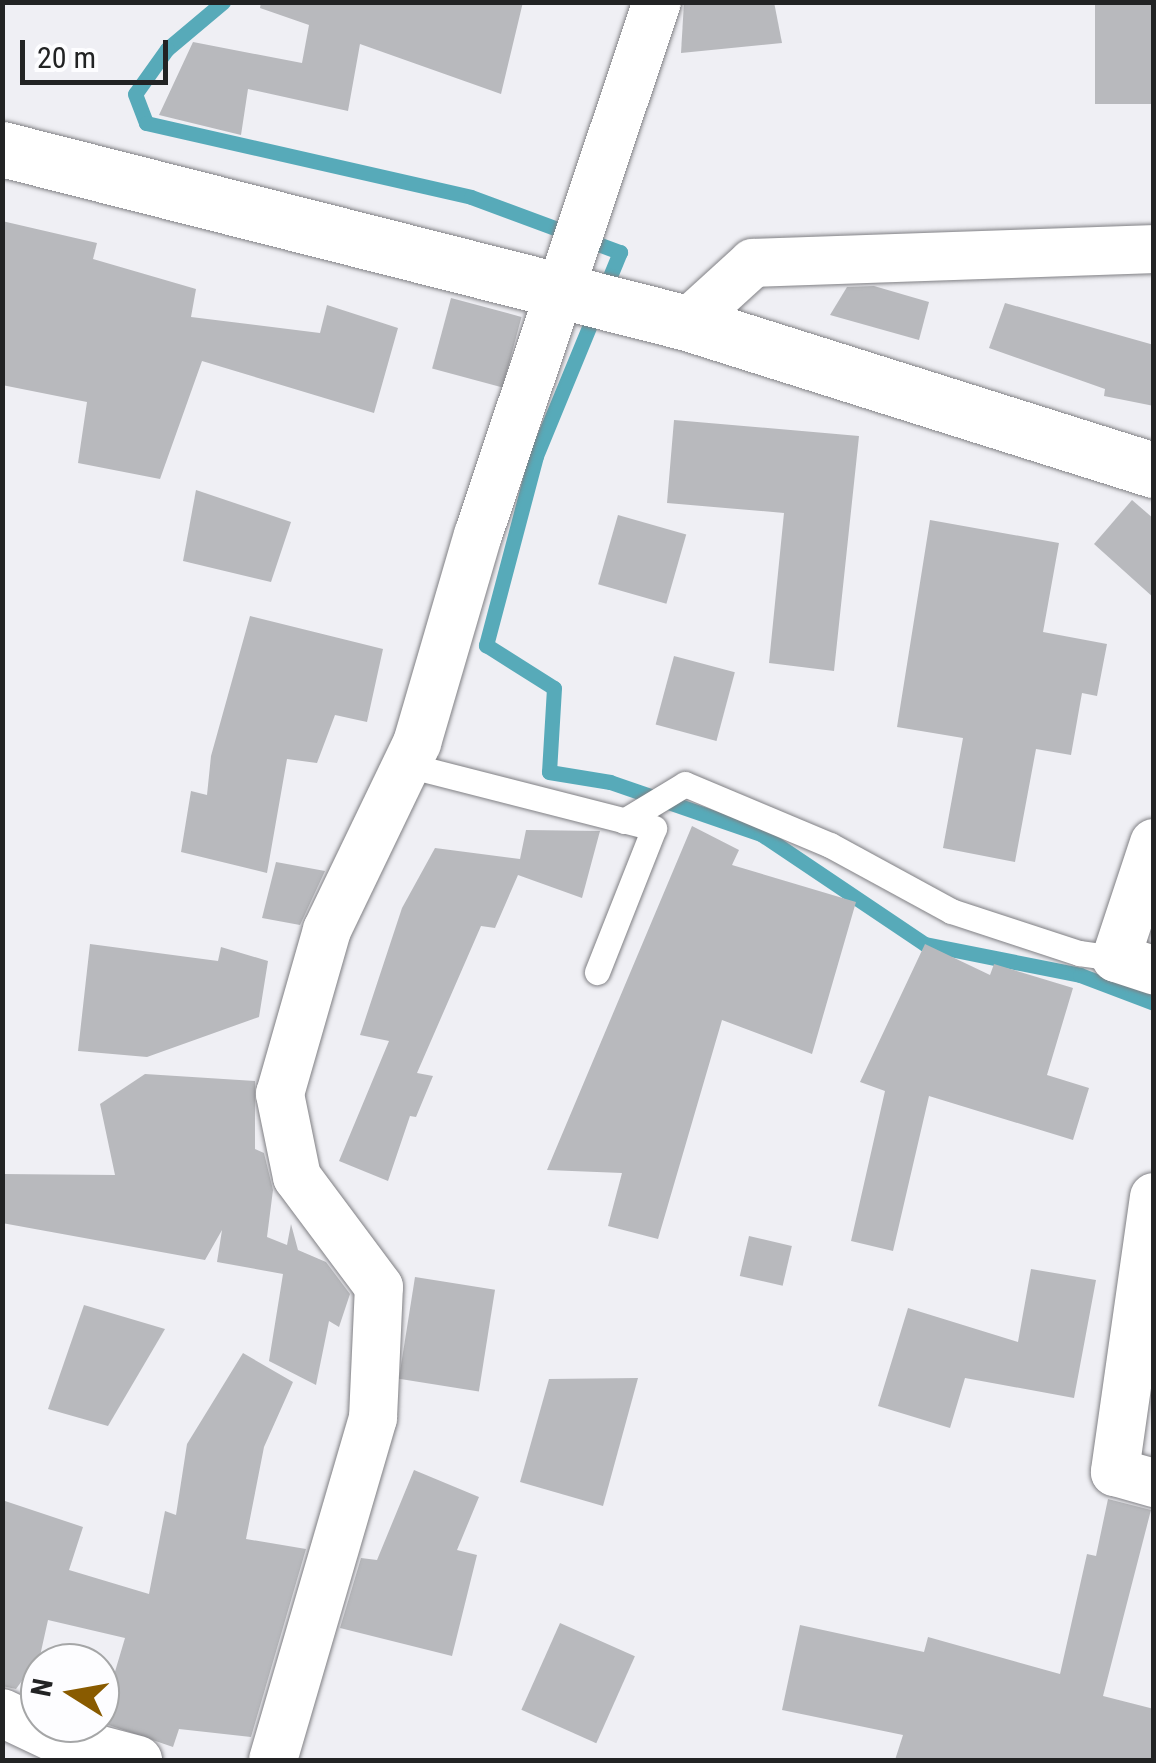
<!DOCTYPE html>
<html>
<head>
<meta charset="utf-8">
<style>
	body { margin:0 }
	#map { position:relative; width:1156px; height:1763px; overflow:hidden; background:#efeff4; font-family:"Roboto Condensed",sans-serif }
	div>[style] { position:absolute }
	.stream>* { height:15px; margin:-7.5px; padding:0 7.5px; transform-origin:7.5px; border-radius:7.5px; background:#57aab9 }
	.building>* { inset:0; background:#b8b9bd; transform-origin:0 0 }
	.roads { filter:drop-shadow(0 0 2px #808084) drop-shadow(0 0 2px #808084) }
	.service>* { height:25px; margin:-12.5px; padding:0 12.5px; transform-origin:12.5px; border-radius:12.5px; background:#fff }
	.minor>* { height:48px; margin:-24px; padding:0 24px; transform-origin:24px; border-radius:24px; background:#fff }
	.tertiary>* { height:55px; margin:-27.5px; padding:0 27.5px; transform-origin:27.5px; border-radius:27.5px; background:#fff }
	span { translate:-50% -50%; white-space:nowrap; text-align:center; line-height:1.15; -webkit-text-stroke:8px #fdfdff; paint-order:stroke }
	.frame { position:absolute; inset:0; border:5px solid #222324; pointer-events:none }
	.north { position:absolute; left:20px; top:1643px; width:100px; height:100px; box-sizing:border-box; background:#fdfdff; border:2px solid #a5a6a7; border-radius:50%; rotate:281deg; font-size:28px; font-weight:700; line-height:40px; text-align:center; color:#222324 }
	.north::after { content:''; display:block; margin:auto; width:35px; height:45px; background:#895b00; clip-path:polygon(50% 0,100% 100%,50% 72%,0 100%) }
	.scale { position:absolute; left:20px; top:40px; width:148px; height:45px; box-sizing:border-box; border:5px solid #222324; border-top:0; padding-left:12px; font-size:30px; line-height:35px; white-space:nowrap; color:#222324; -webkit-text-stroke:8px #fdfdff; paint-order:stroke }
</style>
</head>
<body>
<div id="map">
	<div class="stream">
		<i style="left:223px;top:2px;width:73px;rotate:140deg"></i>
		<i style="left:167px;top:49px;width:55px;rotate:125.4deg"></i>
		<i style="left:135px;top:94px;width:31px;rotate:69deg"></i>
		<i style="left:146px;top:123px;width:333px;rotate:12.8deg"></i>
		<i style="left:471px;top:197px;width:159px;rotate:20.3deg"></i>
		<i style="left:620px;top:252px;width:221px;rotate:112.4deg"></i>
		<i style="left:536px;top:456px;width:196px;rotate:104.8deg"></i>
		<i style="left:486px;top:645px;width:80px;rotate:32.3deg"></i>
		<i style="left:554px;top:688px;width:84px;rotate:93.4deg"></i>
		<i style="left:549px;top:772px;width:62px;rotate:9.3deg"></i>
		<i style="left:610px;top:782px;width:160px;rotate:19deg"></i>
		<i style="left:761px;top:834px;width:197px;rotate:33.9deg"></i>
		<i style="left:925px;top:944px;width:158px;rotate:11.3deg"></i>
		<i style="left:1080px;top:975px;width:79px;rotate:20.7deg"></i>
	</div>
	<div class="building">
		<i style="clip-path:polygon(261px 2px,523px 2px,501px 94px,360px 44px,348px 111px,248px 89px,241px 135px,159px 115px,193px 42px,302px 63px,309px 25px,260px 8px)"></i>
		<i style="clip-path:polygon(684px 2px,774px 2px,782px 43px,681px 53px)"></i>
		<i style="left:1095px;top:2px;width:59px;height:102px"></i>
		<i style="clip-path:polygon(2px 221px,97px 243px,93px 259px,196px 289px,191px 317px,320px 333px,327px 305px,398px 328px,374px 413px,202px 361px,160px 479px,78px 463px,87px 402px,2px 385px)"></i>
		<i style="clip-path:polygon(874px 286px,929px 302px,919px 340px,830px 315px,847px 287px)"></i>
		<i style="left:451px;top:298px;width:73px;height:73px;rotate:15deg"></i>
		<i style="clip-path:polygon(1005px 303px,1154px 345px,1154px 406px,1104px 396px,1105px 389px,989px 348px)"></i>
		<i style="clip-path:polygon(674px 420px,859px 436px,834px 671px,769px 663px,784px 513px,667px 503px)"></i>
		<i style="clip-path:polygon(196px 490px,291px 522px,271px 582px,183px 561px)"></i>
		<i style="clip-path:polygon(1132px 500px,1154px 519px,1154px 598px,1094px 544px)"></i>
		<i style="left:618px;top:515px;width:71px;height:72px;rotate:16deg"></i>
		<i style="clip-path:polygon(930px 520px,1059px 543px,1043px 632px,1107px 644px,1097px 696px,1082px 693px,1071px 755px,1036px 749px,1015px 862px,943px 848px,963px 738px,897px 727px)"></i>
		<i style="clip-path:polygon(250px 616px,383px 649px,367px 722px,335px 715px,317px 763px,287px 759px,267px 873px,181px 852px,191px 791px,207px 795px,211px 756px)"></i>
		<i style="left:674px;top:656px;width:63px;height:71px;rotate:15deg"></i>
		<i style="clip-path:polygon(692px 826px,739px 850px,732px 865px,856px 902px,812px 1054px,722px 1020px,658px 1239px,608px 1226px,622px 1173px,547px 1170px)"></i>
		<i style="clip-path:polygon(526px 830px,600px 831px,582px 898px,518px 875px,495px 928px,481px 926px,417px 1073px,433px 1076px,416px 1117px,410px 1116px,388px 1181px,339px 1161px,389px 1041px,360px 1035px,402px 908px,435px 848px,520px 859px)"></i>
		<i style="clip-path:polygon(276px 862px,325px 871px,300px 925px,262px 918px)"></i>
		<i style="clip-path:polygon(90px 944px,218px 961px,221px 947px,268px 961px,259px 1017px,147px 1057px,78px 1051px)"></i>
		<i style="clip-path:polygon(925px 944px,990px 975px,994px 964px,1073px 988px,1047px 1075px,1089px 1088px,1073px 1140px,929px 1096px,893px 1251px,851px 1241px,885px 1091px,860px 1082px)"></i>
		<i style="clip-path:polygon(145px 1074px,255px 1081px,255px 1149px,264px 1153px,273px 1190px,267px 1237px,287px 1245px,291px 1224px,298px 1250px,326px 1262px,350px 1294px,339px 1327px,329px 1321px,316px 1385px,269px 1361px,283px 1274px,217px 1262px,222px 1230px,205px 1260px,2px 1223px,2px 1174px,115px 1175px,100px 1104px)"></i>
		<i style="left:749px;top:1236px;width:44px;height:41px;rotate:13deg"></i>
		<i style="clip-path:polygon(1031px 1269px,1096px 1280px,1074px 1398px,965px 1378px,950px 1428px,878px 1406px,908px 1308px,1018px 1342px)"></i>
		<i style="left:415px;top:1277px;width:81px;height:103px;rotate:9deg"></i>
		<i style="clip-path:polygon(84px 1305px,165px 1329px,108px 1426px,48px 1409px)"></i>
		<i style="clip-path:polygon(243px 1353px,293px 1382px,264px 1447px,246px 1539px,306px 1549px,251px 1737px,179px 1729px,173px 1747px,100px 1722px,125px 1638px,48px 1620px,40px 1656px,16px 1689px,2px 1686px,2px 1500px,83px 1527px,69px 1570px,149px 1594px,165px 1511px,176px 1515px,187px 1444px)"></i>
		<i style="clip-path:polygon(638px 1378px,603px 1506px,520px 1482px,549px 1379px)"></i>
		<i style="clip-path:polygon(414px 1470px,479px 1497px,457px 1550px,477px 1555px,452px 1656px,340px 1628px,361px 1558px,377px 1560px)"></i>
		<i style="clip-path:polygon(1108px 1499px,1151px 1510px,1103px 1696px,1154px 1709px,1154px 1760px,895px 1760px,903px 1735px,782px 1710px,800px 1625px,924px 1652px,928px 1637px,1060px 1674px,1087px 1554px,1096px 1556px)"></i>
		<i style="left:560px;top:1623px;width:82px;height:95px;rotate:24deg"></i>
	</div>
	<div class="roads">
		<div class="service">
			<i style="left:407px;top:765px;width:255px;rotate:14.3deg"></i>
			<i style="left:654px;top:828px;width:155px;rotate:111.6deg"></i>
			<i style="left:624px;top:821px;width:71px;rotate:-31.2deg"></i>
			<i style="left:685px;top:784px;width:157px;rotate:22.8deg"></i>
			<i style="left:830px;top:845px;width:138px;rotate:28.6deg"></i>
			<i style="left:951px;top:911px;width:135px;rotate:18.2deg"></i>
			<i style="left:1079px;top:953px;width:37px;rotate:8deg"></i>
		</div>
		<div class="minor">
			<i style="left:687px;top:323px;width:89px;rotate:-42.3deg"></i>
			<i style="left:753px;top:263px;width:401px;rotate:-2deg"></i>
			<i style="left:1154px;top:843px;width:121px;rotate:108.3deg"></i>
			<i style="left:1116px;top:958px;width:40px;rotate:18deg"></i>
			<i style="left:1154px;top:1197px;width:278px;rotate:98.1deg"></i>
			<i style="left:1115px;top:1472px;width:41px;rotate:15.8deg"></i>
			<i style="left:2px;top:1713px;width:59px;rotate:25.3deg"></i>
			<i style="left:55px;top:1738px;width:86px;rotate:14.8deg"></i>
			<i style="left:273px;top:1760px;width:356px;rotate:-73.7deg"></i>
			<i style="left:373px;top:1418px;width:131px;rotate:-87.4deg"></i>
			<i style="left:379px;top:1287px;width:137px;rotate:-126.7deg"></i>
			<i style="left:297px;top:1177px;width:85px;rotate:-101.6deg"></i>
			<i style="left:280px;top:1094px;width:171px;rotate:-74deg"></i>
			<i style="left:327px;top:930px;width:208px;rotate:-64.3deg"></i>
			<i style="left:417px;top:743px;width:217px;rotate:-73.7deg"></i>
			<i style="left:478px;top:535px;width:562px;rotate:-71.44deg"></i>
		</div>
		<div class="tertiary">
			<i style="left:2px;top:149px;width:707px;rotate:14.25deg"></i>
			<i style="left:687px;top:323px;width:490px;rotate:17.5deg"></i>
		</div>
	</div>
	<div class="frame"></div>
	<div class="north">N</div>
	<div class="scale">20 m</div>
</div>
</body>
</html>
